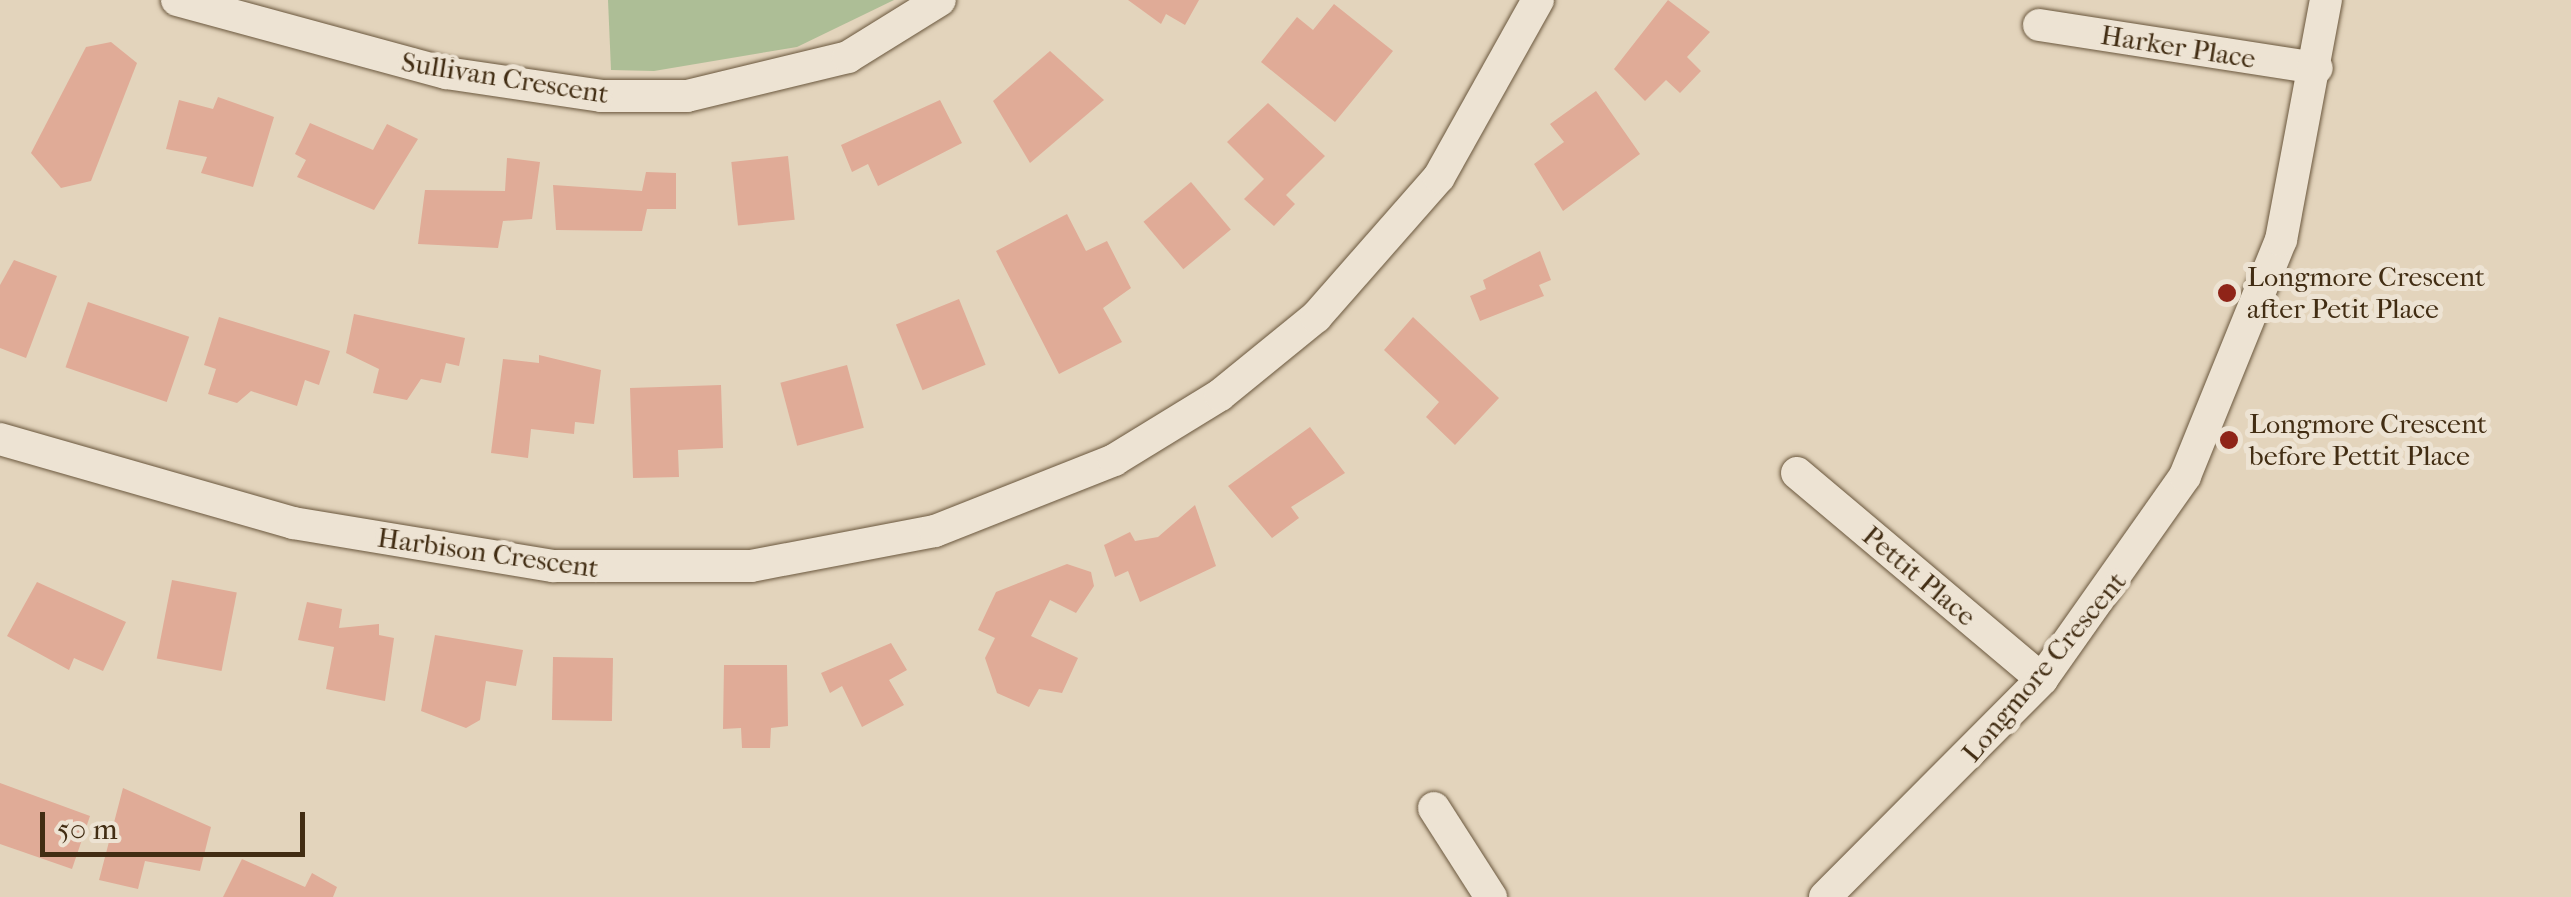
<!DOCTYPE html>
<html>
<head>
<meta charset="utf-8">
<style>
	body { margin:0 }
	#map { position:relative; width:2571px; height:897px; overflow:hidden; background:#e3d4bc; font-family:"IM FELL French Canon",serif }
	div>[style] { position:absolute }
	.green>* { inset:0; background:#adbe96 }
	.building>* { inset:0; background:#e0ab97; transform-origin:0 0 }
	.roads { filter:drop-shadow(0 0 2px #6a573d) drop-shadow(0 0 2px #6a573d) }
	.minor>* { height:32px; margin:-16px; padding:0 16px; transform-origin:16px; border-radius:16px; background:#ede3d3 }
	.dots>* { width:28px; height:28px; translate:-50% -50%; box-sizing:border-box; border:5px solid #ede3d3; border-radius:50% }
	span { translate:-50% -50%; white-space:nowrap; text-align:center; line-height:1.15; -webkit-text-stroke:10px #ede3d3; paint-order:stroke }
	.street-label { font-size:28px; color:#422d13 }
	.poi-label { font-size:28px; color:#422d13 }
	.left { translate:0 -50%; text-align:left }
	.scale { position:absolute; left:40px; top:812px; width:265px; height:45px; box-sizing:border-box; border:5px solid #422d13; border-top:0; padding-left:12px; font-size:30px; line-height:35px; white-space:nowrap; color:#422d13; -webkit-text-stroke:8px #ede3d3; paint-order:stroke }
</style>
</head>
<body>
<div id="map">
	<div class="green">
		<i style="clip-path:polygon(608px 0,894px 0,797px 47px,654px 71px,611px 70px)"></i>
	</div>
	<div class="building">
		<i style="clip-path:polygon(1128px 0,1199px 0,1185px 25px,1166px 14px,1161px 24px)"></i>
		<i style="clip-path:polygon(1668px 0,1710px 32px,1687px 57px,1701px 71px,1680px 93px,1666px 80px,1645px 101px,1614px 69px)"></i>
		<i style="clip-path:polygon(1334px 4px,1393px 51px,1335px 122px,1261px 62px,1297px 17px,1313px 30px)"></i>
		<i style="clip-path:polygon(111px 42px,137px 63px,91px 181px,61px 188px,31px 153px,86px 47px)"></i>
		<i style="clip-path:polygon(1050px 51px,1104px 100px,1030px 163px,993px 101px)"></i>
		<i style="clip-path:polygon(1596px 91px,1640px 154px,1563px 211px,1534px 164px,1564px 142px,1550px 124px)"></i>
		<i style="clip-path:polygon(218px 97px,274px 117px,253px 187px,201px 173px,207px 157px,166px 149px,179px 100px,213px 109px)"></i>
		<i style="clip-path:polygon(940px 100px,962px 143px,878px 186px,868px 164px,852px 172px,841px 145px)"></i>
		<i style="clip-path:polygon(1268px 103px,1325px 156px,1286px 195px,1295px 204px,1274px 226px,1244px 199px,1264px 179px,1227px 142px)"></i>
		<i style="clip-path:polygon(310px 123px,373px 150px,387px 124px,418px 139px,374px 210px,297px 177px,306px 160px,295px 154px)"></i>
		<i style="left:788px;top:156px;width:64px;height:57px;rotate:84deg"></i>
		<i style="clip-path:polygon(507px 158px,540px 162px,532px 219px,503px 221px,498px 248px,418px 244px,425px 190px,505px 191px)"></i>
		<i style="clip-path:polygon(646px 172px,676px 173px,676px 209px,647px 209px,642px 231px,556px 230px,553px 185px,642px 191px)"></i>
		<i style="left:1191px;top:182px;width:62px;height:62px;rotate:50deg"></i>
		<i style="clip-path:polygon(1067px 214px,1086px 251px,1107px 241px,1131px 288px,1103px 308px,1122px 342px,1059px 374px,996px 251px)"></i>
		<i style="clip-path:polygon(1540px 251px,1551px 280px,1539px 285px,1544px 296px,1480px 321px,1470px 296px,1486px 289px,1483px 280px)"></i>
		<i style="clip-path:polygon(14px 260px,57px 276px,26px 358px,0 348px,0 285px)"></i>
		<i style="left:959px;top:299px;width:71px;height:68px;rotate:68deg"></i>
		<i style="left:88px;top:302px;width:107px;height:69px;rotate:19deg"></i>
		<i style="clip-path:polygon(354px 314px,465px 338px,459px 366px,446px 363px,441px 383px,421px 379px,407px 400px,373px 393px,379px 369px,346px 353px)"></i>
		<i style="clip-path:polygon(219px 317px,330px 351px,319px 385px,305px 380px,297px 406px,251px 391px,237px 403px,208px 394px,216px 369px,204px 365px)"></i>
		<i style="clip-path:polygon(1413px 317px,1499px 398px,1455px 445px,1426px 417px,1439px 402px,1384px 350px)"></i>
		<i style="clip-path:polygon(539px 355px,601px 370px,594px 424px,575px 422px,574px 434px,531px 429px,528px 458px,491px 453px,503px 359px,539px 363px)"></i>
		<i style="left:847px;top:365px;width:65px;height:69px;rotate:75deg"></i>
		<i style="clip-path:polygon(721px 385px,723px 448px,678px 450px,679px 477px,633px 478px,630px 388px)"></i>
		<i style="clip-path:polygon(1310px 427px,1345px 473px,1291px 507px,1299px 518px,1272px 538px,1228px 486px)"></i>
		<i style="clip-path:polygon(1195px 505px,1216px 566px,1140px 602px,1128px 571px,1115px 577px,1104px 545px,1130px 532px,1135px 541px,1158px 537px)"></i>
		<i style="clip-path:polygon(1067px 564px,1091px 572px,1094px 586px,1076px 613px,1050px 600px,1031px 636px,1078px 658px,1062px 693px,1039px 689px,1029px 707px,997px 693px,985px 658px,995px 638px,978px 630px,996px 592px)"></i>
		<i style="left:172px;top:580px;width:66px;height:80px;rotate:11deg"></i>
		<i style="clip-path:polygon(37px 582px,126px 622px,103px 671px,74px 658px,69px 670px,7px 636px)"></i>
		<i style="clip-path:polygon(307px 602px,342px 609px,339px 628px,379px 624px,379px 635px,394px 638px,385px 701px,326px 689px,334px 647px,298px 640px)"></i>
		<i style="clip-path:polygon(435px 635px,523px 650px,516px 686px,486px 681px,480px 720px,466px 728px,421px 711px)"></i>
		<i style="clip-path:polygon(891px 643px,907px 670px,889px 680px,904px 705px,862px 727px,842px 686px,830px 693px,821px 673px)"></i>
		<i style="left:613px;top:658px;width:63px;height:60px;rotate:91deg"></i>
		<i style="clip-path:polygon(724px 665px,787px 665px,788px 726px,771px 728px,770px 748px,742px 748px,741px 728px,723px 729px)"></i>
		<i style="clip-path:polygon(0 783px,90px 816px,72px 869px,0 844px)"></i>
		<i style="clip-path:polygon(123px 788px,211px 827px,200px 871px,145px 861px,138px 889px,99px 880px)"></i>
		<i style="clip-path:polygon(242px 859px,305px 887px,312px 873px,337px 887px,333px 897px,223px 897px)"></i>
	</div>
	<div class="roads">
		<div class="minor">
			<i style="left:177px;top:0;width:279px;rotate:15.2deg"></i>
			<i style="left:446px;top:73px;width:157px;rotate:8.4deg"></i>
			<i style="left:601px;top:96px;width:86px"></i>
			<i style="left:687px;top:96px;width:166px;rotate:-13.6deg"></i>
			<i style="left:848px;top:57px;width:108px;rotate:-31.8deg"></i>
			<i style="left:2039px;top:25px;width:281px;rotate:8.8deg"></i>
			<i style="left:0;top:439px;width:305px;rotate:16deg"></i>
			<i style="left:293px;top:523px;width:264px;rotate:9.4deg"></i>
			<i style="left:553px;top:566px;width:198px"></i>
			<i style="left:751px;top:566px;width:187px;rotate:-10.8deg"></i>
			<i style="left:935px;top:531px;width:193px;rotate:-21.6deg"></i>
			<i style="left:1114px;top:460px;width:124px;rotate:-31.5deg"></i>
			<i style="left:1220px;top:395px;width:124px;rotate:-39.1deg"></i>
			<i style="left:1316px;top:317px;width:186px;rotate:-48.7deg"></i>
			<i style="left:1439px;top:177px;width:203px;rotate:-60.8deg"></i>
			<i style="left:1797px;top:473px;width:320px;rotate:40.1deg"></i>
			<i style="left:1434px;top:808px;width:106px;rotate:57.4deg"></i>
			<i style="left:1825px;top:897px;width:308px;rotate:-45.1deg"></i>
			<i style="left:2042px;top:679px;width:248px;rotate:-54.8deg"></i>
			<i style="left:2185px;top:476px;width:255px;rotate:-67.9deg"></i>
			<i style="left:2281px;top:240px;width:244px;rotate:-79.4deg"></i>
		</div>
	</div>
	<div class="dots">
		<i style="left:2227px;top:293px;background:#8f2418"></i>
		<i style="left:2229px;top:440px;background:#8f2418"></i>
	</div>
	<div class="street-label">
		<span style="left:2178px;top:47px;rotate:9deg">Harker Place</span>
		<span style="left:505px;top:78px;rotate:9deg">Sullivan Crescent</span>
		<span style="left:488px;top:553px;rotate:8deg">Harbison Crescent</span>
		<span style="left:1919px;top:576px;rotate:40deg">Pettit Place</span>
		<span style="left:2044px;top:667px;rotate:-50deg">Longmore Crescent</span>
	</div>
	<div class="poi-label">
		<span class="left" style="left:2247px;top:293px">Longmore Crescent<br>after Petit Place</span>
		<span class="left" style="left:2249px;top:440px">Longmore Crescent<br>before Pettit Place</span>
	</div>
	<div class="scale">50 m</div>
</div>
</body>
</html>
